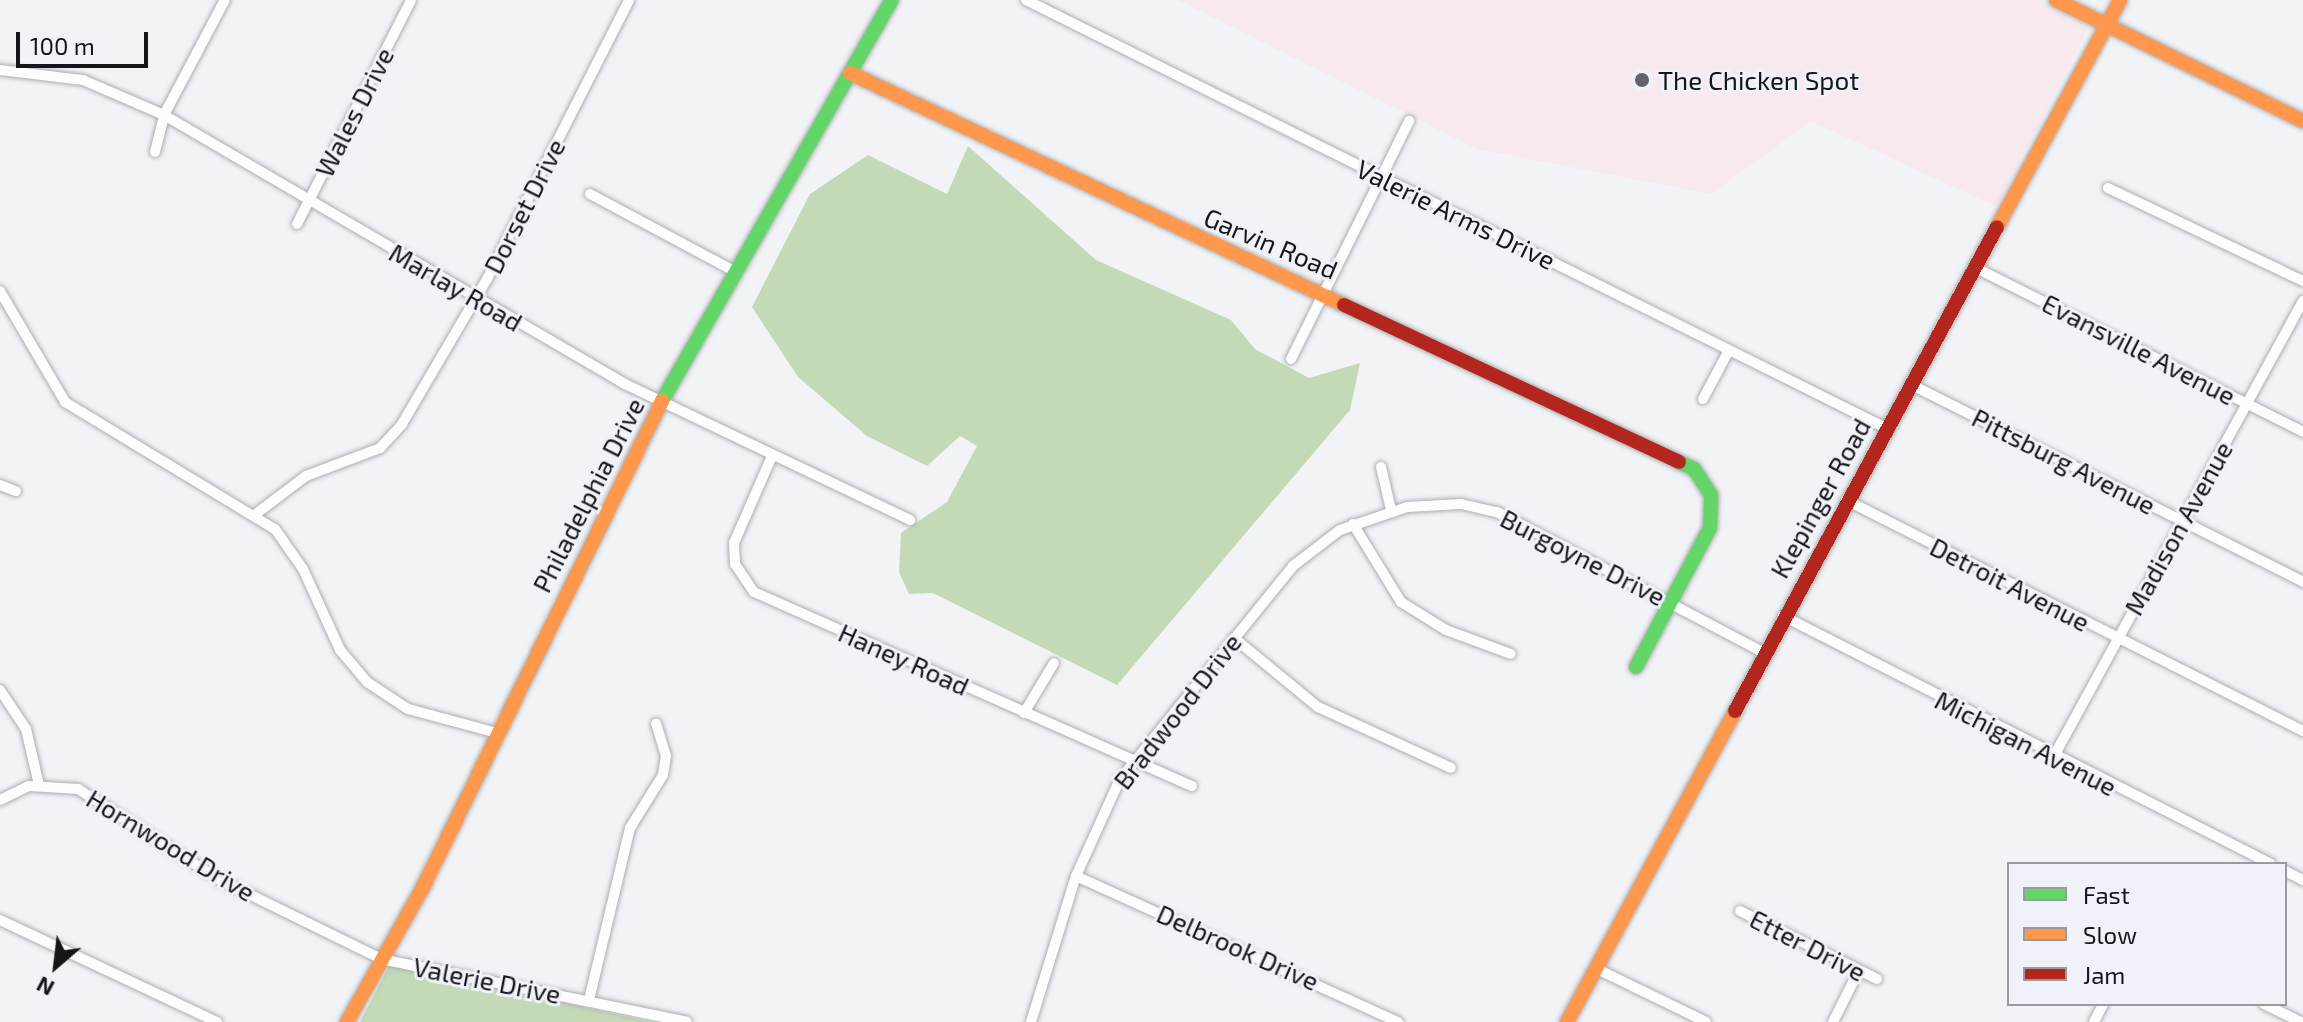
<!DOCTYPE html>
<html>
<head>
<meta charset="utf-8">
<style>
	body { margin:0 }
	#map { position:relative; width:2303px; height:1022px; overflow:hidden; background:#f2f3f7; font-family:"Exo 2",sans-serif }
	div>[style] { position:absolute }
	.commercial>* { inset:0; background:#f7e9ed }
	.forest>* { inset:0; background:#c4dab6 }
	.roads { filter:drop-shadow(0 0 2px #adaeb1) drop-shadow(0 0 2px #adaeb1) }
	.street>* { height:10px; margin:-5px; padding:0 5px; transform-origin:5px; border-radius:5px; background:#fdfdfe }
	.fast>* { height:14px; margin:-7px; padding:0 7px; transform-origin:7px; border-radius:7px; background:#63d668 }
	.slow>* { height:14px; margin:-7px; padding:0 7px; transform-origin:7px; border-radius:7px; background:#ff974d }
	.jam>* { height:14px; margin:-7px; padding:0 7px; transform-origin:7px; border-radius:7px; background:#b3261e }
	.dots>* { width:22px; height:22px; translate:-50% -50%; box-sizing:border-box; border:4px solid #f0f2f9; border-radius:50% }
	span { translate:-50% -50%; white-space:nowrap; text-align:center; line-height:1.15; -webkit-text-stroke:6px #f0f2f9; paint-order:stroke }
	.poi-label { font-size:26px; color:#151619 }
	.left { translate:0 -50%; text-align:left }
	.street-label { font-size:26px; color:#151619 }
	.legend { position:absolute; left:2007px; top:862px; width:280px; height:144px; box-sizing:border-box; background:#f0f2f9; border:2px solid #989a9f; margin:0; padding:10px 14px; list-style:none; font-size:24px; color:#151619 }
	.legend li { display:flex; align-items:center; gap:16px; height:40px }
	.legend b { width:40px; border:2px solid #989a9f }
	.north { position:absolute; left:16px; top:926px; width:80px; height:80px; -webkit-text-stroke:6px #f0f2f9; paint-order:stroke; rotate:208deg; font-size:22px; font-weight:700; line-height:32px; text-align:center; color:#151619 }
	.north::after { content:''; display:block; margin:auto; width:28px; height:36px; background:#151619; clip-path:polygon(50% 0,100% 100%,50% 72%,0 100%) }
	.scale { position:absolute; left:16px; top:32px; width:132px; height:36px; box-sizing:border-box; border:4px solid #151619; border-top:0; padding-left:10px; font-size:24px; line-height:28px; white-space:nowrap; color:#151619; -webkit-text-stroke:6px #f0f2f9; paint-order:stroke }
</style>
</head>
<body>
<div id="map">
	<div class="commercial">
		<i style="clip-path:polygon(1178px 0,2038px 0,2089px 26px,1997px 207px,1811px 121px,1711px 194px,1477px 149px)"></i>
	</div>
	<div class="forest">
		<i style="clip-path:polygon(968px 146px,1096px 260px,1231px 320px,1255px 349px,1309px 378px,1360px 363px,1350px 410px,1117px 685px,933px 593px,909px 594px,899px 572px,901px 533px,947px 502px,977px 446px,960px 436px,927px 466px,867px 436px,798px 377px,752px 307px,810px 194px,868px 155px,947px 194px)"></i>
		<i style="clip-path:polygon(390px 964px,651px 1022px,360px 1022px)"></i>
	</div>
	<div class="roads">
		<div class="street">
			<i style="left:1026px;top:0;width:961px;rotate:26.46deg"></i>
			<i style="left:0;top:70px;width:84px;rotate:6.9deg"></i>
			<i style="left:83px;top:80px;width:88px;rotate:23.4deg"></i>
			<i style="left:164px;top:115px;width:534px;rotate:30.26deg"></i>
			<i style="left:625px;top:384px;width:316px;rotate:25.5deg"></i>
			<i style="left:155px;top:152px;width:38px;rotate:-76deg"></i>
			<i style="left:164px;top:115px;width:130px;rotate:-62.1deg"></i>
			<i style="left:2108px;top:188px;width:216px;rotate:25.5deg"></i>
			<i style="left:590px;top:194px;width:166px;rotate:28.1deg"></i>
			<i style="left:297px;top:224px;width:251px;rotate:-63deg"></i>
			<i style="left:1974px;top:267px;width:368px;rotate:26.6deg"></i>
			<i style="left:0;top:291px;width:129px;rotate:59.6deg"></i>
			<i style="left:65px;top:402px;width:245px;rotate:31.2deg"></i>
			<i style="left:275px;top:529px;width:49px;rotate:55deg"></i>
			<i style="left:303px;top:569px;width:89px;rotate:65.4deg"></i>
			<i style="left:340px;top:650px;width:42px;rotate:49.8deg"></i>
			<i style="left:367px;top:682px;width:49px;rotate:33.4deg"></i>
			<i style="left:408px;top:709px;width:92px;rotate:15.1deg"></i>
			<i style="left:1291px;top:359px;width:266px;rotate:-63.6deg"></i>
			<i style="left:1910px;top:384px;width:440px;rotate:26.7deg"></i>
			<i style="left:1703px;top:399px;width:55px;rotate:-62deg"></i>
			<i style="left:772px;top:456px;width:95px;rotate:113.6deg"></i>
			<i style="left:734px;top:543px;width:21px;rotate:87deg"></i>
			<i style="left:735px;top:564px;width:34px;rotate:56deg"></i>
			<i style="left:754px;top:592px;width:479px;rotate:23.9deg"></i>
			<i style="left:1381px;top:467px;width:44px;rotate:76.9deg"></i>
			<i style="left:0;top:485px;width:17px;rotate:21deg"></i>
			<i style="left:1846px;top:500px;width:512px;rotate:26.82deg"></i>
			<i style="left:257px;top:513px;width:61px;rotate:-37.1deg"></i>
			<i style="left:306px;top:476px;width:79px;rotate:-20.7deg"></i>
			<i style="left:380px;top:448px;width:33px;rotate:-47deg"></i>
			<i style="left:402px;top:424px;width:168px;rotate:-59.6deg"></i>
			<i style="left:487px;top:279px;width:313px;rotate:-63deg"></i>
			<i style="left:1353px;top:524px;width:92px;rotate:58.4deg"></i>
			<i style="left:1401px;top:602px;width:53px;rotate:31.9deg"></i>
			<i style="left:1446px;top:630px;width:69px;rotate:20.3deg"></i>
			<i style="left:1783px;top:616px;width:547px;rotate:26.94deg"></i>
			<i style="left:1234px;top:638px;width:109px;rotate:39.4deg"></i>
			<i style="left:1318px;top:707px;width:146px;rotate:24.6deg"></i>
			<i style="left:0;top:690px;width:47px;rotate:56.3deg"></i>
			<i style="left:26px;top:729px;width:57px;rotate:76.9deg"></i>
			<i style="left:1024px;top:713px;width:58px;rotate:-59deg"></i>
			<i style="left:2054px;top:756px;width:519px;rotate:-61.31deg"></i>
			<i style="left:0;top:800px;width:32px;rotate:-26deg"></i>
			<i style="left:29px;top:786px;width:49px;rotate:3.5deg"></i>
			<i style="left:78px;top:789px;width:166px;rotate:32.7deg"></i>
			<i style="left:218px;top:879px;width:182px;rotate:26.1deg"></i>
			<i style="left:381px;top:959px;width:312px;rotate:11.6deg"></i>
			<i style="left:2285px;top:871px;width:20px;rotate:27deg"></i>
			<i style="left:1076px;top:876px;width:354px;rotate:24.4deg"></i>
			<i style="left:1740px;top:911px;width:153px;rotate:26.4deg"></i>
			<i style="left:0;top:920px;width:240px;rotate:25.2deg"></i>
			<i style="left:1595px;top:968px;width:123px;rotate:25.9deg"></i>
			<i style="left:589px;top:1000px;width:177px;rotate:-76.6deg"></i>
			<i style="left:630px;top:828px;width:62px;rotate:-58.1deg"></i>
			<i style="left:663px;top:775px;width:19px;rotate:-81deg"></i>
			<i style="left:666px;top:756px;width:34px;rotate:-107deg"></i>
			<i style="left:2264px;top:1004px;width:41px;rotate:25.9deg"></i>
			<i style="left:1031px;top:1022px;width:153px;rotate:-72.9deg"></i>
			<i style="left:1076px;top:876px;width:104px;rotate:-65.6deg"></i>
			<i style="left:1119px;top:781px;width:277px;rotate:-51deg"></i>
			<i style="left:1293px;top:566px;width:59px;rotate:-37.5deg"></i>
			<i style="left:1340px;top:530px;width:71px;rotate:-18.9deg"></i>
			<i style="left:1407px;top:507px;width:54px;rotate:-3.2deg"></i>
			<i style="left:1461px;top:504px;width:37px;rotate:13deg"></i>
			<i style="left:1497px;top:512px;width:302px;rotate:27.8deg"></i>
			<i style="left:1833px;top:1022px;width:54px;rotate:-63.4deg"></i>
			<i style="left:2094px;top:1022px;width:20px;rotate:-63deg"></i>
		</div>
		<div class="fast">
			<i style="left:662px;top:401px;width:462px;rotate:-60.2deg"></i>
			<i style="left:1636px;top:667px;width:157px;rotate:-62deg"></i>
			<i style="left:1710px;top:528px;width:33px;rotate:-88deg"></i>
			<i style="left:1711px;top:495px;width:31px;rotate:-123deg"></i>
			<i style="left:1694px;top:469px;width:17px;rotate:-155deg"></i>
		</div>
		<div class="slow">
			<i style="left:2056px;top:0;width:275px;rotate:26.1deg"></i>
			<i style="left:850px;top:73px;width:546px;rotate:25.16deg"></i>
			<i style="left:1997px;top:227px;width:258px;rotate:-61.5deg"></i>
			<i style="left:347px;top:1022px;width:155px;rotate:-60.6deg"></i>
			<i style="left:423px;top:887px;width:542px;rotate:-63.81deg"></i>
			<i style="left:1567px;top:1022px;width:353px;rotate:-61.6deg"></i>
		</div>
		<div class="jam">
			<i style="left:1344px;top:305px;width:370px;rotate:25.1deg"></i>
			<i style="left:1735px;top:711px;width:550px;rotate:-61.57deg"></i>
		</div>
	</div>
	<div class="dots">
		<i style="left:1642px;top:80px;background:#626367"></i>
	</div>
	<div class="poi-label">
		<span class="left" style="left:1658px;top:80px">The Chicken Spot</span>
	</div>
	<div class="street-label">
		<span style="left:354px;top:112px;rotate:-63deg">Wales Drive</span>
		<span style="left:524px;top:206px;rotate:-63deg">Dorset Drive</span>
		<span style="left:1456px;top:214px;rotate:26deg">Valerie Arms Drive</span>
		<span style="left:1271px;top:243px;rotate:23deg">Garvin Road</span>
		<span style="left:456px;top:287px;rotate:30deg">Marlay Road</span>
		<span style="left:2139px;top:349px;rotate:27deg">Evansville Avenue</span>
		<span style="left:2064px;top:461px;rotate:27deg">Pittsburg Avenue</span>
		<span style="left:588px;top:495px;rotate:-63deg">Philadelphia Drive</span>
		<span style="left:1820px;top:498px;rotate:-61deg">Klepinger Road</span>
		<span style="left:2178px;top:528px;rotate:-61deg">Madison Avenue</span>
		<span style="left:1583px;top:557px;rotate:27deg">Burgoyne Drive</span>
		<span style="left:2010px;top:584px;rotate:27deg">Detroit Avenue</span>
		<span style="left:904px;top:659px;rotate:24deg">Haney Road</span>
		<span style="left:1177px;top:711px;rotate:-52deg">Bradwood Drive</span>
		<span style="left:2026px;top:743px;rotate:27deg">Michigan Avenue</span>
		<span style="left:171px;top:845px;rotate:31deg">Hornwood Drive</span>
		<span style="left:1808px;top:945px;rotate:27deg">Etter Drive</span>
		<span style="left:1238px;top:947px;rotate:24deg">Delbrook Drive</span>
		<span style="left:487px;top:980px;rotate:11deg">Valerie Drive</span>
	</div>
	<ul class="legend">
	<li><b style="height:10px;background:#63d668"></b>Fast</li>
	<li><b style="height:10px;background:#ff974d"></b>Slow</li>
	<li><b style="height:10px;background:#b3261e"></b>Jam</li>
	</ul>
	<div class="north">N</div>
	<div class="scale">100 m</div>
</div>
</body>
</html>
